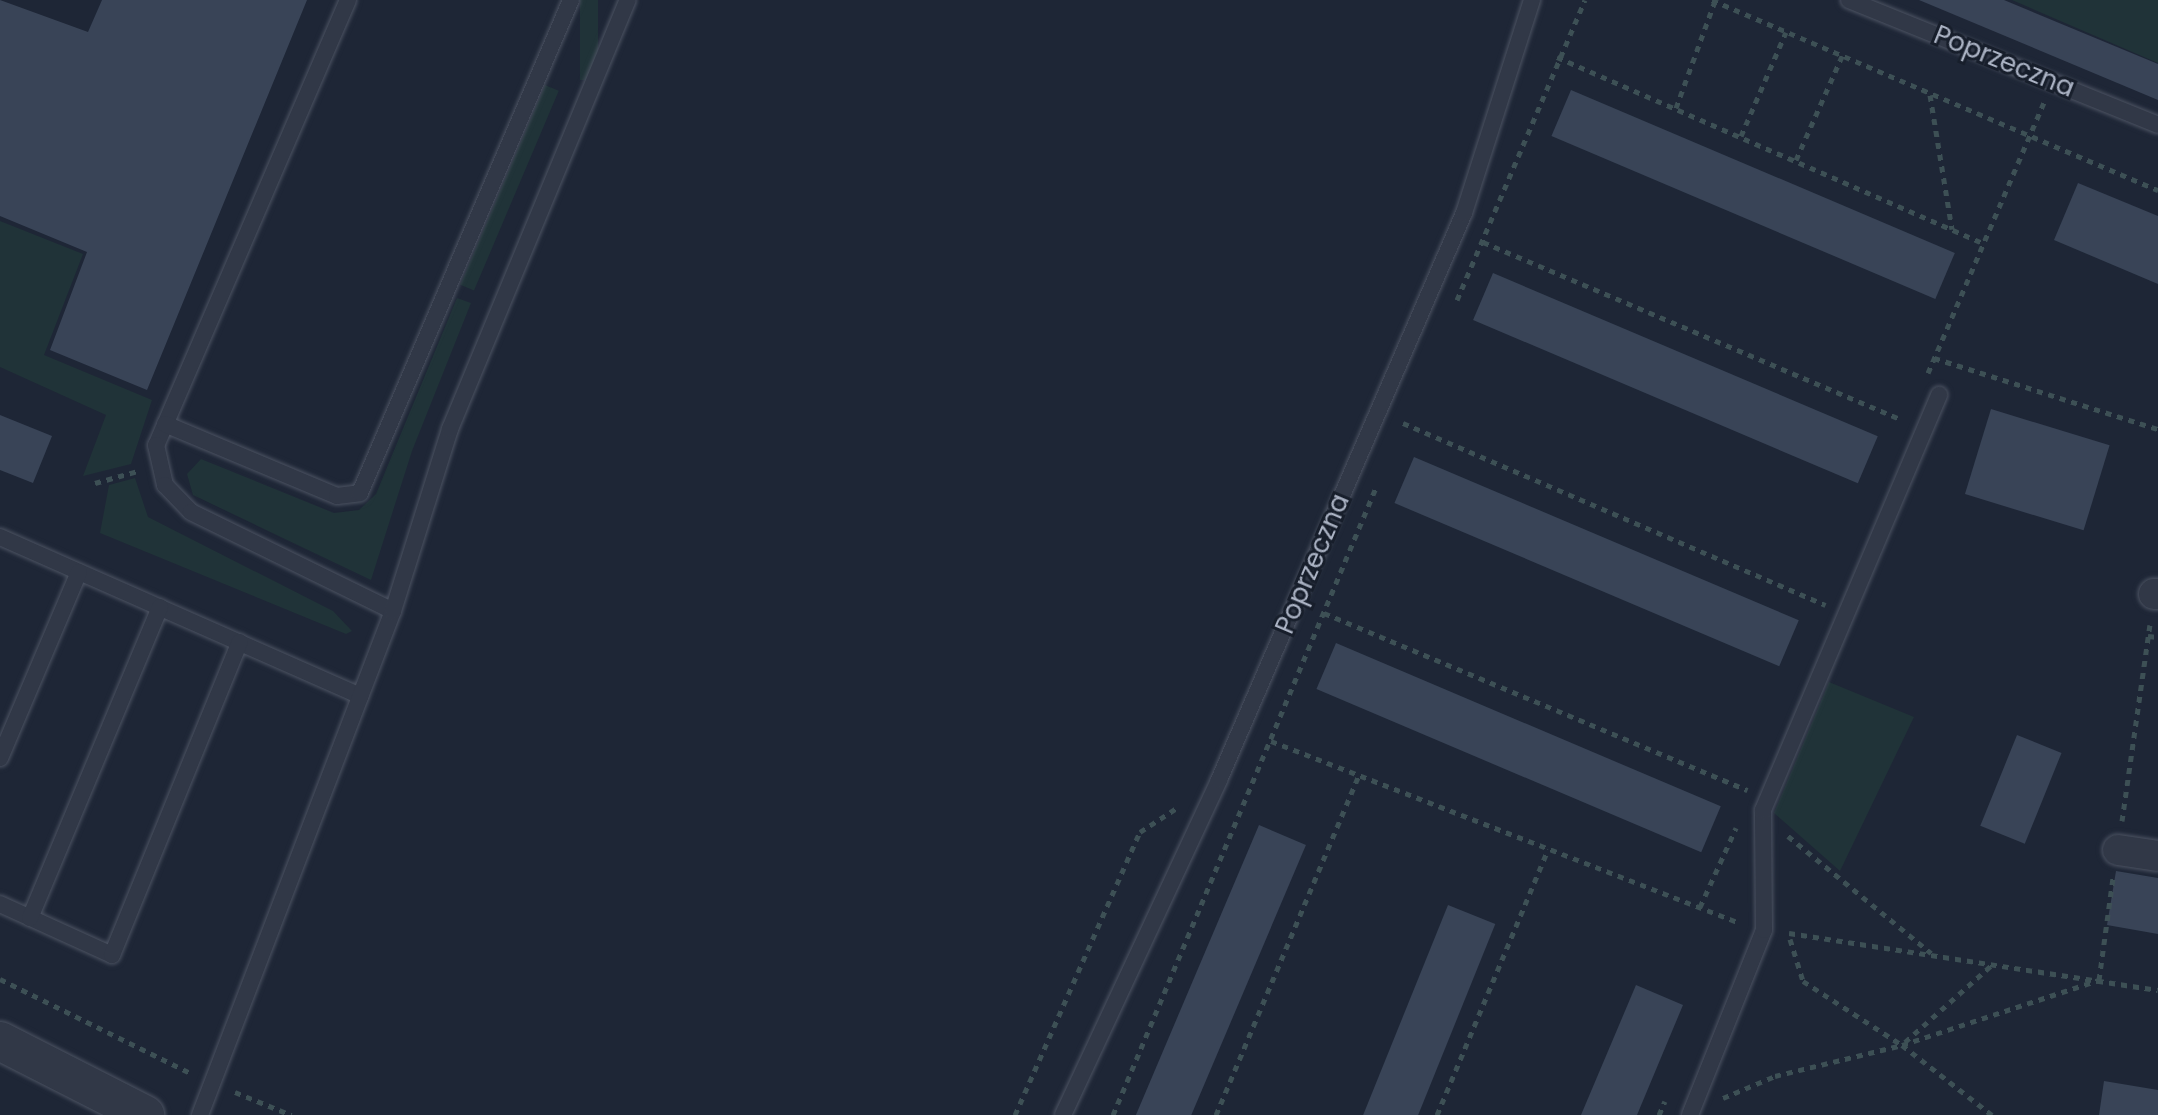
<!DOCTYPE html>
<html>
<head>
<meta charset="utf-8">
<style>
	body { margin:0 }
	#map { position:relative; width:2158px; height:1115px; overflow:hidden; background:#1e2636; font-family:Poppins,sans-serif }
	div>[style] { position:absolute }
	.green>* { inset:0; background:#203338; transform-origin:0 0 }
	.building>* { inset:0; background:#394457; transform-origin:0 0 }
	.path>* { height:5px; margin-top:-2.5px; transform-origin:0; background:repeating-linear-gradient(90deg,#3d5055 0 6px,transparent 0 12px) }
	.roads { filter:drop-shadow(0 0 2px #4c5362) drop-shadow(0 0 2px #4c5362) }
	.service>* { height:16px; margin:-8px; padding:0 8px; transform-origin:8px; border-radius:8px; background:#313847 }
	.minor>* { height:30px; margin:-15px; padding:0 15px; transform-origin:15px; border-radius:15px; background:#313847 }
	.tertiary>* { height:38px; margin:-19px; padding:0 19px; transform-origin:19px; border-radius:19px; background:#313847 }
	span { translate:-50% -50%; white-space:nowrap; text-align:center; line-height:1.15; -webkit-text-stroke:6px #171e2b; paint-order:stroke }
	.street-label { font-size:26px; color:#abb3c4 }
</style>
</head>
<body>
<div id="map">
	<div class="green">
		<i style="left:580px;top:0;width:18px;height:80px"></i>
		<i style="clip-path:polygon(2012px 0,2158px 0,2158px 63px)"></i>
		<i style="left:545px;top:85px;width:15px;height:217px;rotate:23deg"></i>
		<i style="clip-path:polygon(0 221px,83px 254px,44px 355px,152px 400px,131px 464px,83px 476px,106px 415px,0 367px)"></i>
		<i style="clip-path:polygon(457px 298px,471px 303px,412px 451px,371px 580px,193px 495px,187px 474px,201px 459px,334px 513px,359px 510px,376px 494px)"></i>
		<i style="clip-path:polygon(135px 478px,148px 517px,333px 611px,352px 631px,346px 634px,100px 533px,109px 485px)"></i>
		<i style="clip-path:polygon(1829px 682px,1914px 717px,1840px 871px,1774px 813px)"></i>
	</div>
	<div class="building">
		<i style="clip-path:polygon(0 0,88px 32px,102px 0,307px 0,147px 390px,50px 350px,87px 252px,0 216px)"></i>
		<i style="clip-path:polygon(1919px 0,2004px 0,2158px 64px,2158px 100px)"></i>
		<i style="left:1571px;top:90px;width:417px;height:50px;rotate:23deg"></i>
		<i style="clip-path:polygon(2078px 183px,2158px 216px,2158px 284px,2054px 240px)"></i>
		<i style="left:1493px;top:273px;width:418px;height:51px;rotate:23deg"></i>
		<i style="left:1991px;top:409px;width:124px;height:89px;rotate:17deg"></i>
		<i style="clip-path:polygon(0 415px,52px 436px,33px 483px,0 470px)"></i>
		<i style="left:1414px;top:457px;width:418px;height:50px;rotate:23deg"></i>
		<i style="left:1336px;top:643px;width:418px;height:50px;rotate:23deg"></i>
		<i style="left:2017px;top:735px;width:48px;height:98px;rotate:22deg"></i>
		<i style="left:1259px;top:825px;width:51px;height:315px;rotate:23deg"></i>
		<i style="clip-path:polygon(2116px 871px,2158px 878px,2158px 934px,2107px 925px)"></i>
		<i style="left:1448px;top:905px;width:51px;height:228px;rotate:22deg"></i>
		<i style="clip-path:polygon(1636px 985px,1683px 1005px,1637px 1115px,1581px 1115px)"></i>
		<i style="clip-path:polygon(2104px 1081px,2158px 1090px,2158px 1115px,2099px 1115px)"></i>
	</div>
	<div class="path">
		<i style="left:1712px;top:0;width:485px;rotate:23.1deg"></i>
		<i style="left:1557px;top:57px;width:467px;rotate:23.6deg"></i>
		<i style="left:1930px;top:95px;width:136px;rotate:80.7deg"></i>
		<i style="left:1676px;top:108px;width:114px;rotate:-70deg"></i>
		<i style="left:1741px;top:136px;width:113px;rotate:-66.6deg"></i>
		<i style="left:1796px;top:160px;width:114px;rotate:-66.1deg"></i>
		<i style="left:1483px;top:242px;width:455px;rotate:23deg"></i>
		<i style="left:1457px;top:300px;width:326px;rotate:-66.9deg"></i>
		<i style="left:1934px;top:358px;width:235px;rotate:17.6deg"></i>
		<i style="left:1928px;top:373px;width:294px;rotate:-66.8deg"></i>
		<i style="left:1403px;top:423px;width:460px;rotate:23.3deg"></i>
		<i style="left:95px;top:483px;width:45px;rotate:-15.6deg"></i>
		<i style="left:1324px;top:613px;width:459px;rotate:22.7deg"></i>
		<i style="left:2148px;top:636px;width:10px;rotate:6deg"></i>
		<i style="left:1271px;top:741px;width:503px;rotate:21.21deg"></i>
		<i style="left:2122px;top:821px;width:198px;rotate:-81.9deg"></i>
		<i style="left:1788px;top:836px;width:185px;rotate:39.3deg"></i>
		<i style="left:1700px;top:907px;width:87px;rotate:-65.5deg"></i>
		<i style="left:1789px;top:933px;width:373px;rotate:8.8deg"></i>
		<i style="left:1790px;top:939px;width:44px;rotate:72.8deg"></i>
		<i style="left:1803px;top:981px;width:118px;rotate:32.9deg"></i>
		<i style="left:1902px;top:1045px;width:114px;rotate:37.9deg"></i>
		<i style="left:0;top:979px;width:214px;rotate:26.3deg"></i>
		<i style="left:1905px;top:1042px;width:118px;rotate:-41.6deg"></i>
		<i style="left:235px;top:1092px;width:61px;rotate:22.3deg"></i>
		<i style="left:1723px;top:1098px;width:56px;rotate:-22.9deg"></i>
		<i style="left:1775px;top:1076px;width:131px;rotate:-13.7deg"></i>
		<i style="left:1902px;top:1045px;width:207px;rotate:-18.3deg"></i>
		<i style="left:2099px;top:980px;width:103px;rotate:-82.2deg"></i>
		<i style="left:1015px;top:1115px;width:309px;rotate:-66.2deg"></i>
		<i style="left:1140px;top:832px;width:45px;rotate:-33.3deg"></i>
		<i style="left:1113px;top:1115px;width:683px;rotate:-67.26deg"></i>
		<i style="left:1216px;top:1115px;width:370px;rotate:-67.2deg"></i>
		<i style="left:1437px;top:1115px;width:288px;rotate:-67.3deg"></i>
		<i style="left:1659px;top:1115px;width:15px;rotate:-67deg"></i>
	</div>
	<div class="roads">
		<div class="service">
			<i style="left:348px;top:0;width:485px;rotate:113.3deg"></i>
			<i style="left:156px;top:445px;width:41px;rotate:77.3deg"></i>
			<i style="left:165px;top:485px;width:37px;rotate:46deg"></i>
			<i style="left:191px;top:512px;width:225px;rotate:26.1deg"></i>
			<i style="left:1849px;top:0;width:333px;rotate:22deg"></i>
			<i style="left:165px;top:424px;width:186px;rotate:22.7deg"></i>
			<i style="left:337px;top:496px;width:23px;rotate:-7deg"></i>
			<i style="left:360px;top:493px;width:536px;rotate:-66.83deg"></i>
			<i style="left:0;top:537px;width:394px;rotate:23.8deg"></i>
			<i style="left:0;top:758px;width:202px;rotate:-67deg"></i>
			<i style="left:0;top:904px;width:123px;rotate:24.5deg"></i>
			<i style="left:112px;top:955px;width:338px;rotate:-67.8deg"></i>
			<i style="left:30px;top:918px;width:337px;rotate:-67.3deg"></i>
			<i style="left:200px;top:1115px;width:540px;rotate:-69.05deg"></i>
			<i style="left:393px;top:611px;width:191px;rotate:-72.6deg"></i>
			<i style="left:450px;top:429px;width:464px;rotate:-67.5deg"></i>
			<i style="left:1063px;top:1115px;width:370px;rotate:-65deg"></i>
			<i style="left:1219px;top:780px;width:618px;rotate:-66.63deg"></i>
			<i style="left:1464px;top:213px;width:224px;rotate:-72.3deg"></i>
			<i style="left:1690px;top:1115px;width:199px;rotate:-68.2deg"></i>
			<i style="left:1764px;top:930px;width:120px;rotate:-90.5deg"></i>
			<i style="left:1763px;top:810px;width:451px;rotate:-67deg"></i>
		</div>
		<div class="minor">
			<i style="left:2154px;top:594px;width:4px"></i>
			<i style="left:2118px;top:850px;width:40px;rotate:8.5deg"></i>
		</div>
		<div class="tertiary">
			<i style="left:0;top:1041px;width:163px;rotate:27deg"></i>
		</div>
	</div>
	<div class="street-label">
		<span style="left:2004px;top:62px;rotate:22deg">Poprzeczna</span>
		<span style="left:1313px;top:564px;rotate:-67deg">Poprzeczna</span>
	</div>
</div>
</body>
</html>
